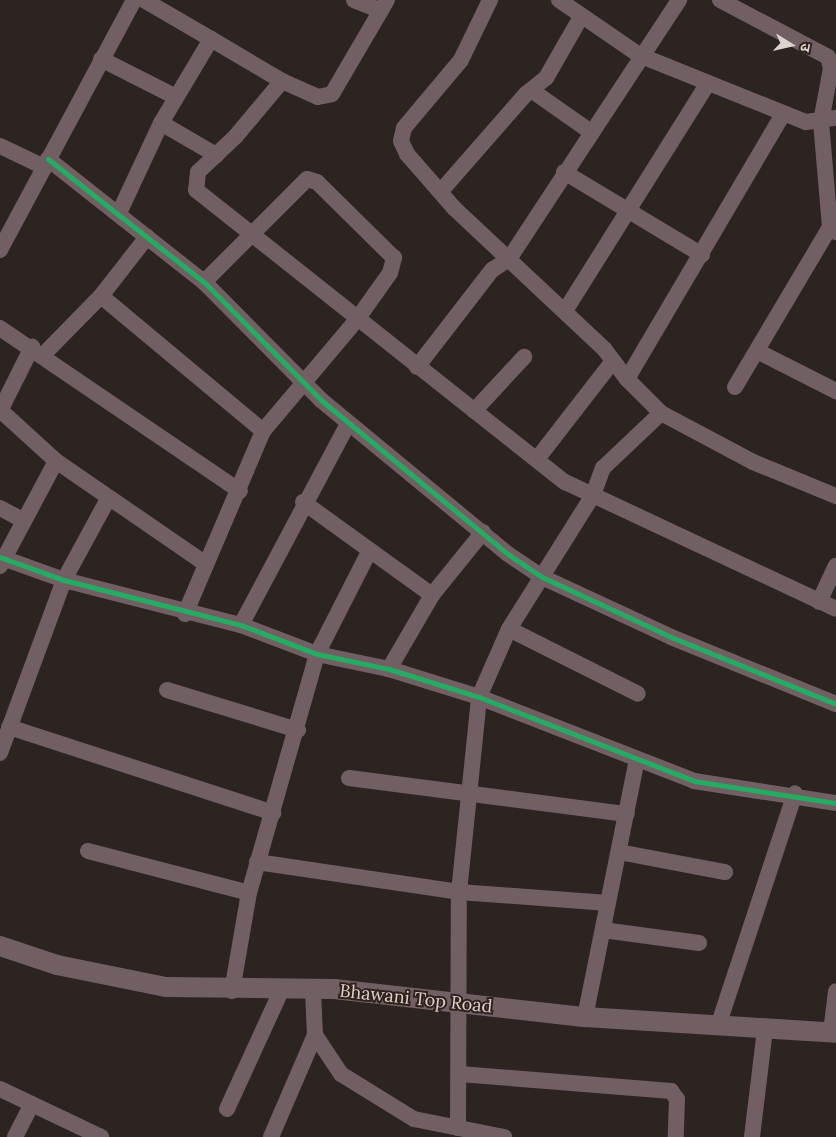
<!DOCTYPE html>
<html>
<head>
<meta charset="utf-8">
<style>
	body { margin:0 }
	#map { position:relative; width:836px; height:1137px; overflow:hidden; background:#2c2421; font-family:Lora,"Noto Sans Devanagari",serif }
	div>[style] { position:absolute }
	.minor>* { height:16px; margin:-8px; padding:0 8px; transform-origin:8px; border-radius:8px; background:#715f64 }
	.tertiary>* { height:20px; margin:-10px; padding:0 10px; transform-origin:10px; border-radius:10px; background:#715f64 }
	.cycleway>* { height:5px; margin:-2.5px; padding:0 2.5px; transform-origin:2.5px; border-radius:2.5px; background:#26ab63 }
	span { translate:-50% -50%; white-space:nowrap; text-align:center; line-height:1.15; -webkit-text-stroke:4px #31211c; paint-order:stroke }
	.street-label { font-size:18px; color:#ded3cf }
	.north { position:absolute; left:766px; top:20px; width:50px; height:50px; -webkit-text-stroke:4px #31211c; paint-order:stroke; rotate:100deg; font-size:14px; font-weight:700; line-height:20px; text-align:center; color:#ded3cf }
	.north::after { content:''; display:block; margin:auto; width:18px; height:22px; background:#ded3cf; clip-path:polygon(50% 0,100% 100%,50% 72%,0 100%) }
</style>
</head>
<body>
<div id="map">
	<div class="minor">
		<i style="left:144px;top:0;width:78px;rotate:30.2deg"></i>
		<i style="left:354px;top:0;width:29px;rotate:22deg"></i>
		<i style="left:490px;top:0;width:67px;rotate:115.8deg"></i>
		<i style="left:461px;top:60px;width:89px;rotate:130deg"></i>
		<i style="left:404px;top:128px;width:13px;rotate:103deg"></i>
		<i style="left:401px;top:141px;width:14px;rotate:65deg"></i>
		<i style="left:407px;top:154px;width:72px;rotate:49deg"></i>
		<i style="left:454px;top:208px;width:207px;rotate:43.2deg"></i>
		<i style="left:605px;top:350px;width:36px;rotate:53deg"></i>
		<i style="left:627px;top:379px;width:48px;rotate:45deg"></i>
		<i style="left:661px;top:413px;width:104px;rotate:28deg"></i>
		<i style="left:753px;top:462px;width:90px;rotate:22.3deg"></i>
		<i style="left:559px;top:0;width:97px;rotate:34.5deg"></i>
		<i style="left:639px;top:55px;width:180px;rotate:21.9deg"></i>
		<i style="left:806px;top:122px;width:30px;rotate:-8deg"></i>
		<i style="left:720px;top:0;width:122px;rotate:27.8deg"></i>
		<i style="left:828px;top:57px;width:11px;rotate:75deg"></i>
		<i style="left:831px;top:68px;width:55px;rotate:100.5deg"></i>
		<i style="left:821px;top:122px;width:105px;rotate:85.1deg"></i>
		<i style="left:830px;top:227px;width:8px;rotate:40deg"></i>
		<i style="left:101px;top:59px;width:84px;rotate:26.9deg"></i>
		<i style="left:282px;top:81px;width:72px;rotate:129.9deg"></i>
		<i style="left:236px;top:136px;width:52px;rotate:136.5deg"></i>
		<i style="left:198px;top:172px;width:18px;rotate:96deg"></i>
		<i style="left:196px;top:190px;width:471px;rotate:38.4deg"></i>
		<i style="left:565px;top:482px;width:299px;rotate:25.1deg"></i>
		<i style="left:534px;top:92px;width:70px;rotate:35.1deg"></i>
		<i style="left:161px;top:123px;width:64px;rotate:30.2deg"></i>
		<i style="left:0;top:146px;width:49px;rotate:25.5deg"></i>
		<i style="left:48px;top:159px;width:199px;rotate:38.3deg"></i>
		<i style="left:204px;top:282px;width:166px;rotate:45.2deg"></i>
		<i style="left:321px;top:400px;width:242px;rotate:39.5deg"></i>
		<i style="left:508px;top:554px;width:41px;rotate:34.1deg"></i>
		<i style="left:542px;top:577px;width:142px;rotate:24.9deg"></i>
		<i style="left:671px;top:637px;width:178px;rotate:22.1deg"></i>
		<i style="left:564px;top:172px;width:161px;rotate:31deg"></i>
		<i style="left:441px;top:191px;width:129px;rotate:-48.8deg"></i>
		<i style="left:526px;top:94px;width:26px;rotate:-39deg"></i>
		<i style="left:546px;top:78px;width:70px;rotate:-60.2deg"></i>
		<i style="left:119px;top:213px;width:99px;rotate:-65deg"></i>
		<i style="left:161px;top:123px;width:98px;rotate:-59.2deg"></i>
		<i style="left:211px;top:39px;width:82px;rotate:30.6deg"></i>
		<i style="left:282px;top:81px;width:39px;rotate:24deg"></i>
		<i style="left:318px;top:97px;width:14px;rotate:-12deg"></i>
		<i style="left:332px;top:94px;width:109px;rotate:-59.7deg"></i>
		<i style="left:0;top:250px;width:284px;rotate:-61.8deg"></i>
		<i style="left:101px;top:296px;width:211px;rotate:39.8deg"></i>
		<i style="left:565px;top:311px;width:269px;rotate:-57.9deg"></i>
		<i style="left:0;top:328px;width:290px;rotate:34.2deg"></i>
		<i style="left:757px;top:351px;width:89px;rotate:26.9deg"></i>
		<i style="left:44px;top:354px;width:81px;rotate:-45.5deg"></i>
		<i style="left:101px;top:296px;width:75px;rotate:-52.1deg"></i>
		<i style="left:417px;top:367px;width:123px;rotate:-52.3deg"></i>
		<i style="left:492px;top:270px;width:20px;rotate:-33deg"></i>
		<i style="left:509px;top:259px;width:310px;rotate:-56.7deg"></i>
		<i style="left:627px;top:379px;width:308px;rotate:-59.5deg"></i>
		<i style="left:735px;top:387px;width:186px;rotate:-59.3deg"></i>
		<i style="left:0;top:410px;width:76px;rotate:42.3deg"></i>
		<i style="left:56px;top:461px;width:182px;rotate:34.5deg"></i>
		<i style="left:0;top:411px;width:72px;rotate:-63.4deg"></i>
		<i style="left:474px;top:411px;width:74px;rotate:-47.2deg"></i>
		<i style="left:537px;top:459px;width:124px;rotate:-52.2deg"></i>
		<i style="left:303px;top:502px;width:159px;rotate:35.8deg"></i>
		<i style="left:0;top:508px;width:27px;rotate:28deg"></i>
		<i style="left:0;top:557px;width:68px;rotate:19.8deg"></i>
		<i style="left:64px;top:580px;width:183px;rotate:14.3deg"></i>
		<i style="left:241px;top:625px;width:81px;rotate:20.9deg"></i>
		<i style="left:317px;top:654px;width:74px;rotate:11.8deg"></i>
		<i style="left:389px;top:669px;width:94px;rotate:17.3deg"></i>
		<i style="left:479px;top:697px;width:231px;rotate:21.3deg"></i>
		<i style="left:694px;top:781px;width:144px;rotate:8.8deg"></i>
		<i style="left:0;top:566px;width:119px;rotate:-61.9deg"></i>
		<i style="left:819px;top:602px;width:40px;rotate:-65deg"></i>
		<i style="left:185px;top:614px;width:199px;rotate:-66.9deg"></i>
		<i style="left:263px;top:431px;width:148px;rotate:-49.9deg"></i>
		<i style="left:358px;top:318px;width:55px;rotate:-54.6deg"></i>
		<i style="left:390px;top:273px;width:16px;rotate:-75deg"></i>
		<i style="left:394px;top:258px;width:108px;rotate:-135.4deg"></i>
		<i style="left:317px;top:182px;width:10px;rotate:-163deg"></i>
		<i style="left:307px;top:179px;width:146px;rotate:135deg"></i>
		<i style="left:241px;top:625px;width:228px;rotate:-62deg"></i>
		<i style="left:509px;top:629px;width:144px;rotate:26.7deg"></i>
		<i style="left:389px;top:669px;width:86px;rotate:-59.8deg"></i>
		<i style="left:432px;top:595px;width:81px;rotate:-51deg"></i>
		<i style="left:167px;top:690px;width:137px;rotate:17deg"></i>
		<i style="left:9px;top:727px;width:278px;rotate:18deg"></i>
		<i style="left:0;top:753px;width:184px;rotate:-69.7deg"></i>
		<i style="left:64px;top:580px;width:92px;rotate:-61.5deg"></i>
		<i style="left:349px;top:778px;width:280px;rotate:7.4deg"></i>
		<i style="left:88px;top:851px;width:166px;rotate:14.6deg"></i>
		<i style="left:619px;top:852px;width:108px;rotate:10.7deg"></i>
		<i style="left:257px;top:862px;width:204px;rotate:8.4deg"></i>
		<i style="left:459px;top:892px;width:149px;rotate:4.2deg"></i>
		<i style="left:603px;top:930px;width:97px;rotate:7.7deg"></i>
		<i style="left:313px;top:990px;width:45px;rotate:87.5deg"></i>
		<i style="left:315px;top:1035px;width:47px;rotate:56.3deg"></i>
		<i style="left:341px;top:1074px;width:86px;rotate:31.7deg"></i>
		<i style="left:414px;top:1119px;width:92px;rotate:11.3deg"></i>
		<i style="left:232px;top:991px;width:99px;rotate:-80.2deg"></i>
		<i style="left:249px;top:893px;width:248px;rotate:-74.1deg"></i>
		<i style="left:317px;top:654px;width:114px;rotate:-63deg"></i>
		<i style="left:585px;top:1017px;width:262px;rotate:-78.6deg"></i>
		<i style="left:718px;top:1026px;width:245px;rotate:-71.7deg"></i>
		<i style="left:831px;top:1032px;width:41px;rotate:-83deg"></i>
		<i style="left:460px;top:1074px;width:212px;rotate:4.6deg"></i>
		<i style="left:671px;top:1091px;width:10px;rotate:53deg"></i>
		<i style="left:677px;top:1099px;width:38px;rotate:92deg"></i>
		<i style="left:0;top:1089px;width:112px;rotate:25.4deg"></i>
		<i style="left:227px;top:1109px;width:130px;rotate:-65.4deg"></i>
		<i style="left:458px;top:1128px;width:236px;rotate:-89.8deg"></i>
		<i style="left:459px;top:892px;width:196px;rotate:-84.1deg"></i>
		<i style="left:479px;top:697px;width:74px;rotate:-66.2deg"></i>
		<i style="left:509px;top:629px;width:158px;rotate:-57.9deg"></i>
		<i style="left:593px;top:495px;width:29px;rotate:-70deg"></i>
		<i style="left:603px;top:468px;width:80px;rotate:-43.5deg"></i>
		<i style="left:15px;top:1137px;width:37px;rotate:-63deg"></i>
		<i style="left:271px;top:1137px;width:111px;rotate:-66.7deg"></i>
		<i style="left:752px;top:1137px;width:109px;rotate:-83.1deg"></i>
	</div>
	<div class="tertiary">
		<i style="left:0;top:946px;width:60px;rotate:18.4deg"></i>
		<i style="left:57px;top:965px;width:111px;rotate:11.4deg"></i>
		<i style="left:166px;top:987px;width:168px;rotate:0.7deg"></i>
		<i style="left:334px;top:989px;width:253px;rotate:6.4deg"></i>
		<i style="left:585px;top:1017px;width:252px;rotate:3.6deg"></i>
	</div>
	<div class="cycleway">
		<i style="left:48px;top:159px;width:199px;rotate:38.3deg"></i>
		<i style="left:204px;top:282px;width:166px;rotate:45.2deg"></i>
		<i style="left:321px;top:400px;width:242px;rotate:39.5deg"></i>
		<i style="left:508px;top:554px;width:41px;rotate:34.1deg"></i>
		<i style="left:542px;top:577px;width:142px;rotate:24.9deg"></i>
		<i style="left:671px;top:637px;width:178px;rotate:22.1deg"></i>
		<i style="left:0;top:557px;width:68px;rotate:19.8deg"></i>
		<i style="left:64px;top:580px;width:183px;rotate:14.3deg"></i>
		<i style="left:241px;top:625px;width:81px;rotate:20.9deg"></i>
		<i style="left:317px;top:654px;width:74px;rotate:11.8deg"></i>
		<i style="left:389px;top:669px;width:94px;rotate:17.3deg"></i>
		<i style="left:479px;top:697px;width:231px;rotate:21.3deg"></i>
		<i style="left:694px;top:781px;width:144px;rotate:8.8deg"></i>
	</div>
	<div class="street-label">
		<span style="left:416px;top:999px;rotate:6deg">Bhawani Top Road</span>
	</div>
	<div class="north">उ</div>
</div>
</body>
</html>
